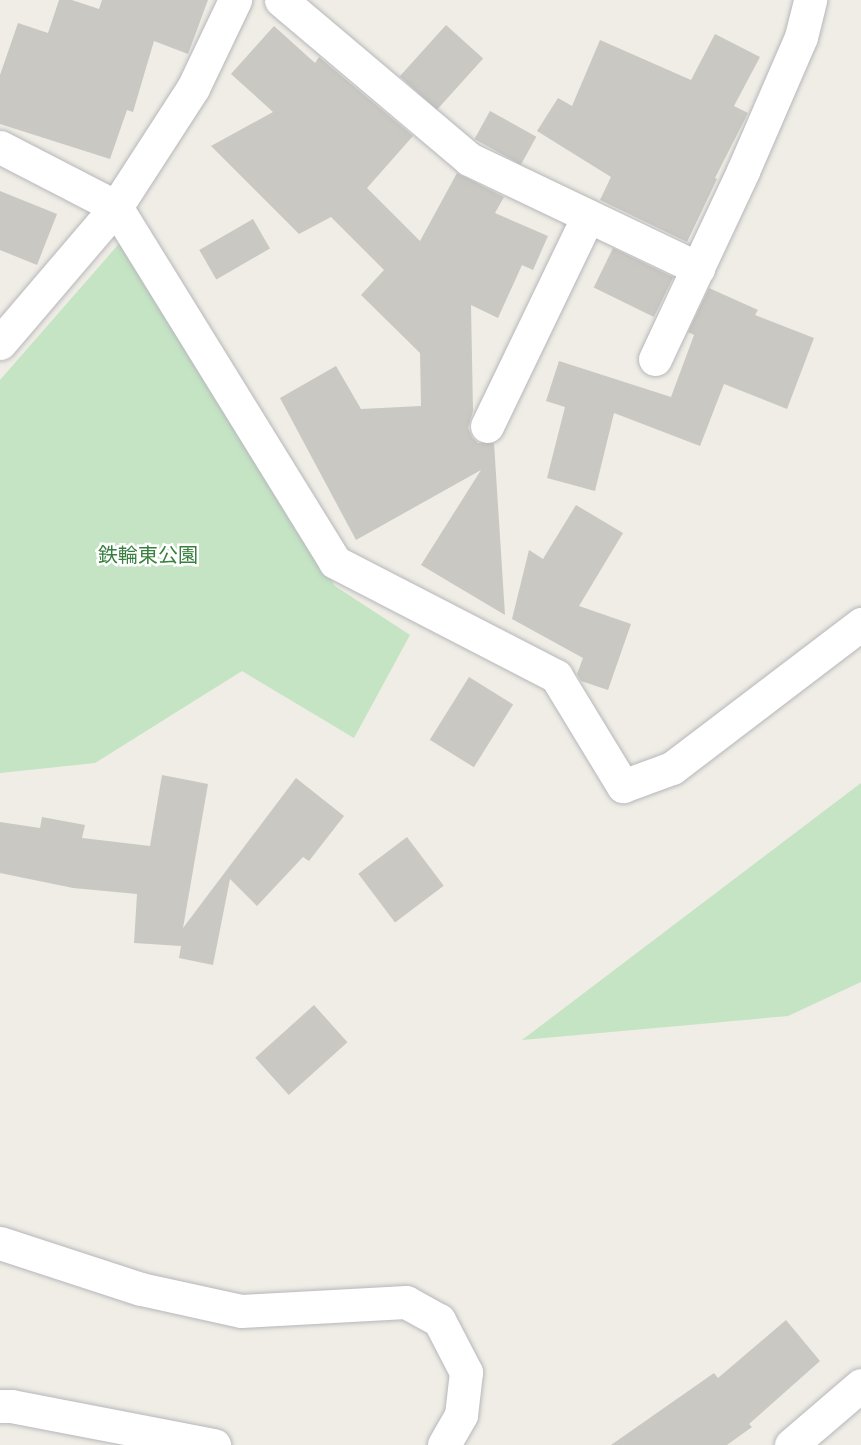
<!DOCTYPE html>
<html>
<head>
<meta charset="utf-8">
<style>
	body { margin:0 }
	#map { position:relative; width:861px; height:1445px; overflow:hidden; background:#efede5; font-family:Cabin,"Noto Sans JP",sans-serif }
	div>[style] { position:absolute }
	.green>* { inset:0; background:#c4e4c4 }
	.building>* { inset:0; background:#cac8c2; transform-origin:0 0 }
	.roads { filter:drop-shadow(0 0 2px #b6b7bb) drop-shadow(0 0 2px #b6b7bb) }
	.minor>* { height:33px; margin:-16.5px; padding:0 16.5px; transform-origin:16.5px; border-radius:16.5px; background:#fff }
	span { translate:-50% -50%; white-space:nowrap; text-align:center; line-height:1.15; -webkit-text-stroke:5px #fff; paint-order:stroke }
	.park-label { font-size:20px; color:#39803f }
</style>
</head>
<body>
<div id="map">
	<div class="green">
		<i style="clip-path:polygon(131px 230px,335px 586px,410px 635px,354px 738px,242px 671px,95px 763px,0 773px,0 380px)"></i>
		<i style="clip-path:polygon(861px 783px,861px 982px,788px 1016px,522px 1040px)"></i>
	</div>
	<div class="building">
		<i style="clip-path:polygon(59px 0,72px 0,99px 9px,102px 0,208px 0,188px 54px,154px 41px,133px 112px,127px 110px,110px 159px,0 124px,0 75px,18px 23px,48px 33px)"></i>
		<i style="left:446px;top:25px;width:50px;height:69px;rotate:42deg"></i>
		<i style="clip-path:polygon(274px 26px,315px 63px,319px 57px,413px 136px,367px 188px,420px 241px,457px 173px,504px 197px,495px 213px,548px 236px,533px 270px,522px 265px,498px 318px,471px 305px,473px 411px,468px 428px,472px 437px,478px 443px,494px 443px,505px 615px,421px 565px,481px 470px,356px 540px,280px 398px,336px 366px,361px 409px,421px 406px,420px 353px,361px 295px,384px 270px,331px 217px,299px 234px,211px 146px,273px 112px,231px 74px)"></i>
		<i style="clip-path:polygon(715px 34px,760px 57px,734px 106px,748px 113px,715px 178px,717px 179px,687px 242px,600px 200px,611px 177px,537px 131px,558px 98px,572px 106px,600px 40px,691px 80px)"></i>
		<i style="left:490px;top:111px;width:53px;height:32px;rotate:29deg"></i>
		<i style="clip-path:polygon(0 191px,57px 214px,37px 265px,0 250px)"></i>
		<i style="left:253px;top:219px;width:34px;height:62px;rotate:60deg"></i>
		<i style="left:613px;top:248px;width:67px;height:44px;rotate:26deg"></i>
		<i style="clip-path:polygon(709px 288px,758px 310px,755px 315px,814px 338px,787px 409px,724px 384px,700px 446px,614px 413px,595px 491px,547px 478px,565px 407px,546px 401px,559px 361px,671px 397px,694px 335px,688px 332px)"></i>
		<i style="clip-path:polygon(576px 505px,623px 533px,579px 606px,631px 624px,608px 690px,581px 681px,577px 674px,583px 658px,512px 619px,529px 550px,543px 559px)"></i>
		<i style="left:469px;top:677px;width:52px;height:74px;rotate:32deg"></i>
		<i style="clip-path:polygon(162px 775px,208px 784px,183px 928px,296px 778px,344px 816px,309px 861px,303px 857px,257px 906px,230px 879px,213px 965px,179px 958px,181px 946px,134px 943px,137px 894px,73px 888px,0 873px,0 822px,40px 828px,42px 817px,85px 825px,82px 838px,150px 846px)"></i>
		<i style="left:407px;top:837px;width:61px;height:61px;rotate:53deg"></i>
		<i style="left:314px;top:1005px;width:50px;height:79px;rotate:48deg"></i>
		<i style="clip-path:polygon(786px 1320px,820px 1361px,749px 1424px,752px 1427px,727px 1445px,611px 1445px,714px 1373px,718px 1378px)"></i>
	</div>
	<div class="roads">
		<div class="minor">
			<i style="left:281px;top:0;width:246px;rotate:40.2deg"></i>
			<i style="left:469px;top:159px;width:254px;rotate:25.5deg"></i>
			<i style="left:0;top:147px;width:131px;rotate:27.3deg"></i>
			<i style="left:116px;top:207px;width:417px;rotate:58.3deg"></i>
			<i style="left:335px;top:562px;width:249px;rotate:27.3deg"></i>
			<i style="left:556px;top:676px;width:129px;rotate:58.7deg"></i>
			<i style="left:623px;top:786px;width:52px;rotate:-20.2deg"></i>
			<i style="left:672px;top:768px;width:238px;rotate:-37.3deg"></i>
			<i style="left:0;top:343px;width:179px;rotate:-49.5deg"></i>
			<i style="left:116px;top:207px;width:142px;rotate:-57.1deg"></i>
			<i style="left:193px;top:88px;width:98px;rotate:-64.5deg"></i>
			<i style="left:655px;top:359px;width:208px;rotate:-64.9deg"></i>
			<i style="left:743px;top:171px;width:146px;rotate:-66.6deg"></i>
			<i style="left:801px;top:37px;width:38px;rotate:-76deg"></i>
			<i style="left:487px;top:426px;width:233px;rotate:-64.3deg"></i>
			<i style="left:0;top:1243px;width:148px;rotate:18.1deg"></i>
			<i style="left:141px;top:1289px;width:102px;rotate:12.4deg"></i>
			<i style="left:241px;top:1311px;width:165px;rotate:-3.1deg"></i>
			<i style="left:406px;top:1302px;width:38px;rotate:29deg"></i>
			<i style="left:439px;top:1320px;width:59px;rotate:62.6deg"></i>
			<i style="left:466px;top:1372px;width:43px;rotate:96.6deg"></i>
			<i style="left:461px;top:1415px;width:34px;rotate:120deg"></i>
			<i style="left:0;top:1406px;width:11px"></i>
			<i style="left:11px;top:1406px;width:207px;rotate:10.9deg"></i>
			<i style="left:791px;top:1445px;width:92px;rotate:-40.6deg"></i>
		</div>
	</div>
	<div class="park-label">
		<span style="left:148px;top:555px">鉄輪東公園</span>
	</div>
</div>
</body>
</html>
